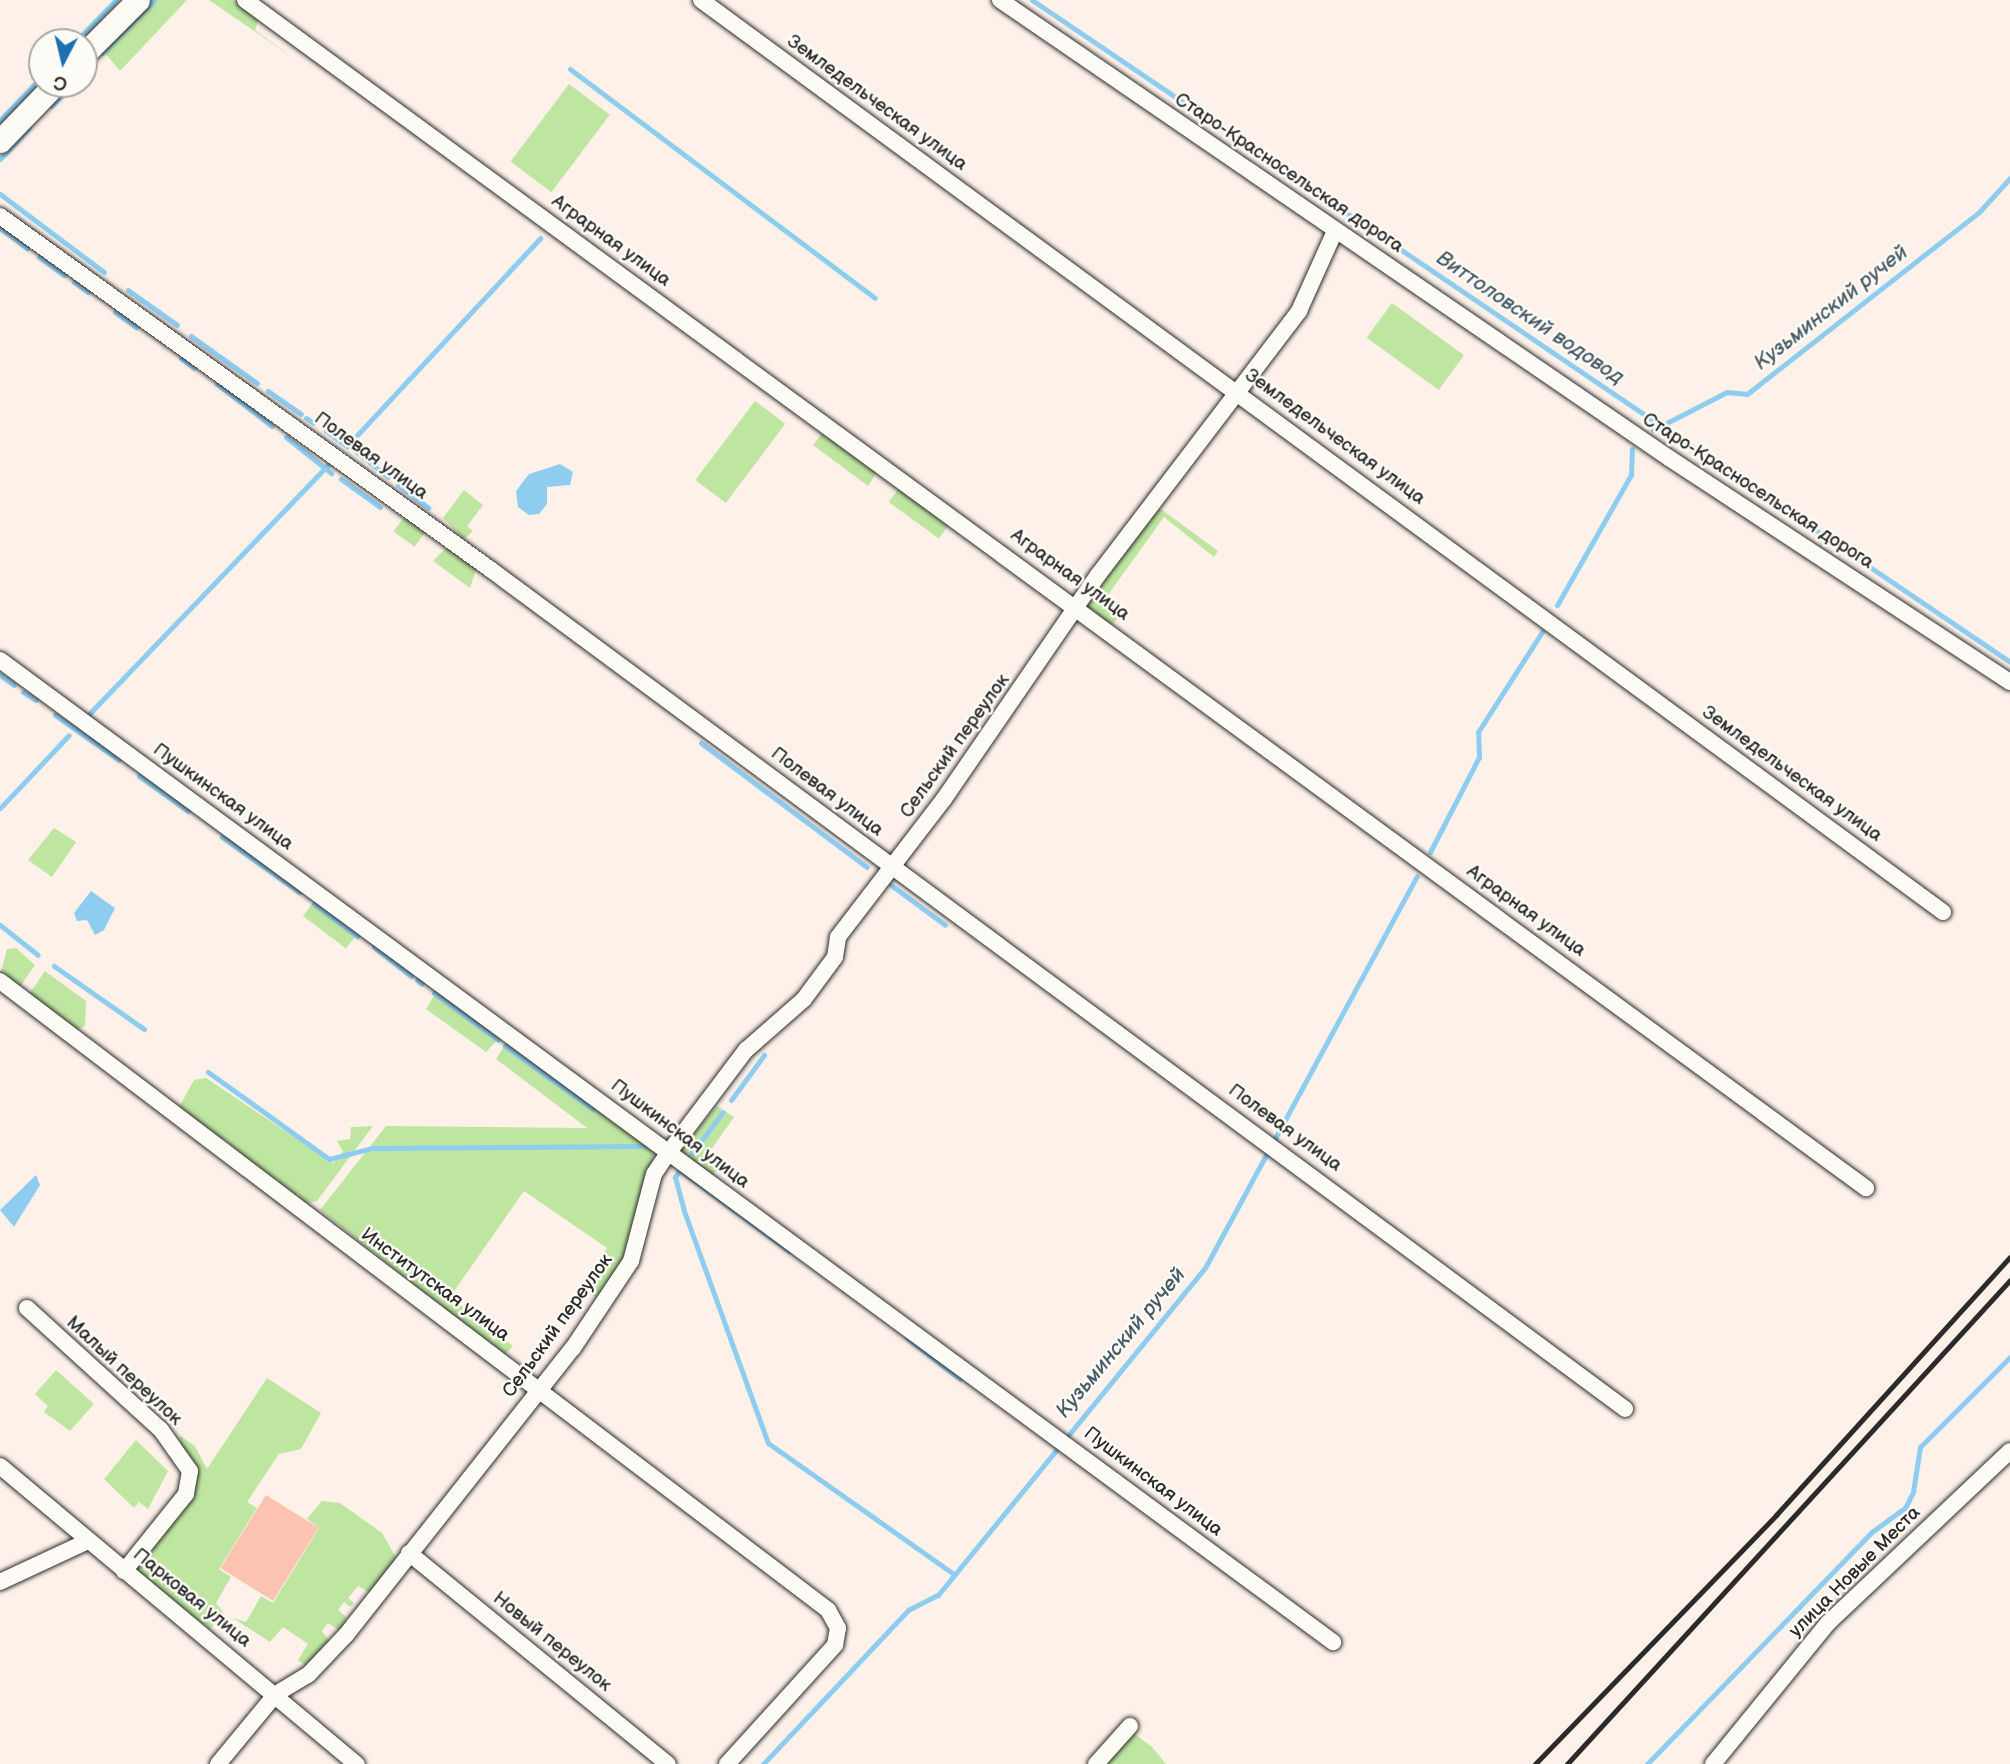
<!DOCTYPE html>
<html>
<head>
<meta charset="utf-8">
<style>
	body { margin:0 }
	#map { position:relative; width:2010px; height:1764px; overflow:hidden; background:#fdf1e9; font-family:"Balsamiq Sans",sans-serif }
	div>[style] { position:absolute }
	.green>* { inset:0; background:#bfe6a1; transform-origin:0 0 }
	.water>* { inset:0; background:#8fcdf0 }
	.stream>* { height:5px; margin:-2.5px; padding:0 2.5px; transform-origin:2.5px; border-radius:2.5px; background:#8fcdf0 }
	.building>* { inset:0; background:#fcc4b0; transform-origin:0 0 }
	.roads { filter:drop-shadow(0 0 2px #2b2b2b) drop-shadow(0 0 2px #2b2b2b) }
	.street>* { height:16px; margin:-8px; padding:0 8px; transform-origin:8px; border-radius:8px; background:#fdfcf7 }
	.secondary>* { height:23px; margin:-11.5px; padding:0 11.5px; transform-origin:11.5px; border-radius:11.5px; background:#fdfcf7 }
	.rail>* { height:5px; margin:-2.5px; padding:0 2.5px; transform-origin:2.5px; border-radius:2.5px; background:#2b2b2b }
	span { translate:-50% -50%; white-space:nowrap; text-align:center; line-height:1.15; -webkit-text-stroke:5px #fdfcf7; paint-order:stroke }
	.street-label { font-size:19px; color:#2b2b2b }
	.water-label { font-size:21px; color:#495c66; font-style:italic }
	.north { position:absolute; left:28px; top:28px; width:70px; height:70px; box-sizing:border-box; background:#fdfcf7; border:2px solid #a9a8a5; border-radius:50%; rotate:187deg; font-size:19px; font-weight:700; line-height:28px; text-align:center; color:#2b2b2b }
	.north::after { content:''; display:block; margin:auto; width:24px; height:32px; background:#1f6fb2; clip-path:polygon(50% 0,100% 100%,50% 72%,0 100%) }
</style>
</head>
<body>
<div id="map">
	<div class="green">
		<i style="clip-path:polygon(157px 0,187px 0,120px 71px,105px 53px)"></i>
		<i style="clip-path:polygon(209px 0,233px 0,259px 19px,255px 30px,295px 59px)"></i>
		<i style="left:569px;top:84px;width:51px;height:97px;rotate:37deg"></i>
		<i style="left:1392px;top:303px;width:89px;height:43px;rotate:36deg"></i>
		<i style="left:755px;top:401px;width:38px;height:99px;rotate:37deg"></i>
		<i style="clip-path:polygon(823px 432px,878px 470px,868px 486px,813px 445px)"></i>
		<i style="left:901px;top:485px;width:62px;height:21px;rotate:36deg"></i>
		<i style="clip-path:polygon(464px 490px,483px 505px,467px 526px,473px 531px,464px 539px,443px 518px)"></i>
		<i style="clip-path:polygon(1161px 509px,1218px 551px,1214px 557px,1164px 517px,1105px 599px,1121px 614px,1111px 626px,1085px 605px,1150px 511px)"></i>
		<i style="left:405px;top:516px;width:26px;height:19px;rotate:37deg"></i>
		<i style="clip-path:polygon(446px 548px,476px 569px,470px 588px,433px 561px)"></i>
		<i style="clip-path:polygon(54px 828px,76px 842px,52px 877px,28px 860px)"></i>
		<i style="left:315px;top:900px;width:54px;height:20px;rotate:37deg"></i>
		<i style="clip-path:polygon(16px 948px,35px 965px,19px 988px,0 976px,7px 949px)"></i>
		<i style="clip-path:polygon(45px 971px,86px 1001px,85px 1026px,74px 1031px,28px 996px)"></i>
		<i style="clip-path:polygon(438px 989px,500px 1037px,486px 1052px,426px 1009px)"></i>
		<i style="clip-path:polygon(507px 1042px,655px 1150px,632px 1244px,601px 1299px,583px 1291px,607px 1248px,524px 1191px,450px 1297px,497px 1333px,489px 1343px,500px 1336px,513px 1346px,504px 1356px,320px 1210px,386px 1126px,587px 1128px,496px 1059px)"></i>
		<i style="clip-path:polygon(206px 1078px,333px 1163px,343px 1152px,337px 1141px,350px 1139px,351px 1127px,373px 1126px,317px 1201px,304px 1204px,297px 1193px,294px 1198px,276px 1178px,272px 1181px,224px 1139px,218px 1143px,178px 1109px,194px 1080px)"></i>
		<i style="clip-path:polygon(717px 1106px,734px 1117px,708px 1154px,722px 1165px,711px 1176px,680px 1150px)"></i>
		<i style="clip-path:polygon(56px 1370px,94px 1404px,70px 1431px,44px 1412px,48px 1406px,35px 1394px)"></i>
		<i style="clip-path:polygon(267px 1378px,321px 1413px,301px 1449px,279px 1454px,247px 1502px,257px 1508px,219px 1569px,231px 1577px,216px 1603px,223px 1612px,210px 1629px,137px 1573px,140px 1559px,192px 1493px,179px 1435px,195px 1446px,207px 1469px)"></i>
		<i style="clip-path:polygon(136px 1440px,168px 1471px,148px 1509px,139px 1502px,134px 1508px,104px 1479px)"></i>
		<i style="clip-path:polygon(322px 1501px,340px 1503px,382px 1533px,397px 1559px,370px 1593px,358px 1586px,348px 1598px,354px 1603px,350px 1607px,344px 1602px,338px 1610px,346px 1617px,344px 1626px,340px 1631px,328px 1623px,322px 1631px,330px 1642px,308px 1667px,298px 1660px,308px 1644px,283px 1627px,270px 1642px,233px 1618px,246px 1622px,261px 1596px,273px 1603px,319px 1528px,307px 1519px)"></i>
		<i style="clip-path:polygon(1132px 1732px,1152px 1747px,1166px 1764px,1107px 1764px)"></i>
	</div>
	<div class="water">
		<i style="clip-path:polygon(560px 464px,573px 472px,570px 485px,547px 487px,547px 504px,539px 514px,529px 515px,518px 507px,516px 491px,529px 474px)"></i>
		<i style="clip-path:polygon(91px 891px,115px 908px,104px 930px,95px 935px,87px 920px,77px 921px,74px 913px)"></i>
		<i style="clip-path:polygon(36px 1175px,40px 1185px,14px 1227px,0 1210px)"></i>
	</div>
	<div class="stream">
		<i style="left:1032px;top:0;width:1181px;rotate:34.09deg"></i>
		<i style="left:75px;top:42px;width:59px;rotate:-45.7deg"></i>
		<i style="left:102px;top:53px;width:74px;rotate:-45.5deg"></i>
		<i style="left:570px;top:69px;width:381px;rotate:36.9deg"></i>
		<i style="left:84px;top:73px;width:13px;rotate:-45deg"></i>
		<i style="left:51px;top:106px;width:31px;rotate:-45deg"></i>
		<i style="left:0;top:120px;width:61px;rotate:-46.3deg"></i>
		<i style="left:0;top:159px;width:42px;rotate:-46.9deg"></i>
		<i style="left:0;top:194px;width:130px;rotate:36.9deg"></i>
		<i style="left:0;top:228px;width:34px;rotate:37deg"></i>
		<i style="left:39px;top:257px;width:31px;rotate:36deg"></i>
		<i style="left:74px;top:282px;width:17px;rotate:36deg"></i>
		<i style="left:128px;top:290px;width:60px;rotate:35.5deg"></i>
		<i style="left:115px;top:312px;width:26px;rotate:36deg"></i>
		<i style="left:191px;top:336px;width:81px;rotate:35.5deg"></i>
		<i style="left:181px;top:358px;width:16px;rotate:38deg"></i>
		<i style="left:217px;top:384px;width:69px;rotate:37.4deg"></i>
		<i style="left:268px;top:391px;width:40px;rotate:34.9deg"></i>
		<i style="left:306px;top:418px;width:9px;rotate:32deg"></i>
		<i style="left:1653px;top:430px;width:83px;rotate:-27.2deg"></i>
		<i style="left:1727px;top:392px;width:20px;rotate:6deg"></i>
		<i style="left:1747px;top:394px;width:296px;rotate:-38.1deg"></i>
		<i style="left:1980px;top:211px;width:45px;rotate:-47.7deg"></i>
		<i style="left:326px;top:431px;width:26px;rotate:36deg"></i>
		<i style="left:347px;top:446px;width:284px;rotate:-47.1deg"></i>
		<i style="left:286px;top:437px;width:58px;rotate:38.7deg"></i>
		<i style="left:348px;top:445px;width:51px;rotate:38.7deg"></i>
		<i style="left:341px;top:479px;width:48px;rotate:35.7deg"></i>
		<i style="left:398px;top:485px;width:38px;rotate:37deg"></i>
		<i style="left:1557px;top:605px;width:150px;rotate:-60.4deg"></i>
		<i style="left:1631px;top:475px;width:26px;rotate:-88deg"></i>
		<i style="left:0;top:675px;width:17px;rotate:36deg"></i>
		<i style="left:23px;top:692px;width:15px;rotate:32deg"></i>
		<i style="left:89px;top:714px;width:345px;rotate:-46.2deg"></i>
		<i style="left:55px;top:715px;width:78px;rotate:35.1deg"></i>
		<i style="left:701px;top:743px;width:207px;rotate:36.8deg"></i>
		<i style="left:139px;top:776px;width:60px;rotate:35.5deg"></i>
		<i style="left:0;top:808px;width:100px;rotate:-46.6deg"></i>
		<i style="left:222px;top:837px;width:95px;rotate:35.5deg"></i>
		<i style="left:1430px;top:852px;width:107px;rotate:-62.7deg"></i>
		<i style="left:1479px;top:757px;width:25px;rotate:-92deg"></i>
		<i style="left:1478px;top:732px;width:119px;rotate:-57.4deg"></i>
		<i style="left:891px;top:885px;width:67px;rotate:36.5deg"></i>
		<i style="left:314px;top:904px;width:54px;rotate:36.7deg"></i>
		<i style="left:0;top:925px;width:48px;rotate:38.3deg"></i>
		<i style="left:374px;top:947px;width:47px;rotate:38.1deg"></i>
		<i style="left:54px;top:966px;width:110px;rotate:35deg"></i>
		<i style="left:417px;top:980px;width:6px;rotate:39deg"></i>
		<i style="left:434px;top:993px;width:79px;rotate:36.3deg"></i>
		<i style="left:505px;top:1046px;width:108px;rotate:35.6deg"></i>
		<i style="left:208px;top:1072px;width:149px;rotate:35.7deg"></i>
		<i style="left:329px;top:1159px;width:44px;rotate:-14.3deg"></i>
		<i style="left:372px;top:1148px;width:273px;rotate:-0.4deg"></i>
		<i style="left:731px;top:1100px;width:56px;rotate:-53.7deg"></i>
		<i style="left:692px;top:1153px;width:51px;rotate:-52.9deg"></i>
		<i style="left:789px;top:1251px;width:136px;rotate:-143.4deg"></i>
		<i style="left:680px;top:1170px;width:9px;rotate:126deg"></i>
		<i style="left:675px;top:1177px;width:35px;rotate:75deg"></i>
		<i style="left:684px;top:1211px;width:247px;rotate:70.1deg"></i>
		<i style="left:768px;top:1443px;width:225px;rotate:35.2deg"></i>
		<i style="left:907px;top:1338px;width:67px;rotate:37.7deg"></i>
		<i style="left:763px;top:1764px;width:212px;rotate:-46.7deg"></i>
		<i style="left:908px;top:1610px;width:34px;rotate:-27deg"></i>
		<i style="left:938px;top:1595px;width:424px;rotate:-50.8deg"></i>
		<i style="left:1206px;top:1266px;width:443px;rotate:-61.6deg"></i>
		<i style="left:1647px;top:1764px;width:325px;rotate:-45.9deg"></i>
		<i style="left:1873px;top:1531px;width:39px;rotate:-36deg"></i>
		<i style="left:1905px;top:1508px;width:18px;rotate:-63deg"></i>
		<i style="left:1913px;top:1492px;width:46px;rotate:-81.2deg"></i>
		<i style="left:1920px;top:1447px;width:127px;rotate:-45deg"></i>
	</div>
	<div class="building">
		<i style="left:266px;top:1495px;width:62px;height:86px;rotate:32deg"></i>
	</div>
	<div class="roads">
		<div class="street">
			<i style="left:245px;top:0;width:2010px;rotate:36.24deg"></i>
			<i style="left:701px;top:0;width:1541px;rotate:36.29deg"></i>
			<i style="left:1000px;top:0;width:811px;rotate:34.4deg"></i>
			<i style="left:1669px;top:458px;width:408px;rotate:33.3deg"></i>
			<i style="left:0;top:216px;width:604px;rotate:35.77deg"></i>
			<i style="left:490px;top:569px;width:1412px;rotate:36.5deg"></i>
			<i style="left:0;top:660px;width:1656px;rotate:36.38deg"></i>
			<i style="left:0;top:981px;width:1040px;rotate:37.22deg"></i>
			<i style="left:828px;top:1610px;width:21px;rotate:61deg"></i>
			<i style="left:838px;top:1628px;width:17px;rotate:100deg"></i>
			<i style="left:835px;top:1645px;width:161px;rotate:132.2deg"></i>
			<i style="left:27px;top:1308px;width:181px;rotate:42.3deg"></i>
			<i style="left:161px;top:1430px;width:50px;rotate:54.7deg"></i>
			<i style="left:190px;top:1471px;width:23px;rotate:100deg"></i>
			<i style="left:186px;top:1494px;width:99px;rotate:128.8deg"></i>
			<i style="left:0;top:1466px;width:465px;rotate:39.9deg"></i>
			<i style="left:409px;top:1553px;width:334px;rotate:39.2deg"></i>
			<i style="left:0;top:1582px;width:97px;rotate:-25deg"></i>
			<i style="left:218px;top:1764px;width:91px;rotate:-50.4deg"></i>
			<i style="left:276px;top:1694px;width:37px;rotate:-31deg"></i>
			<i style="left:308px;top:1675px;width:55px;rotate:-46.5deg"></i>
			<i style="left:346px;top:1635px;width:366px;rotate:-51.7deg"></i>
			<i style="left:573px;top:1348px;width:105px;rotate:-56.3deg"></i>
			<i style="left:631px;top:1261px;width:90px;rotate:-75.2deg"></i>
			<i style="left:654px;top:1174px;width:27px;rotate:-56deg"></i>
			<i style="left:669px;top:1152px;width:128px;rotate:-53deg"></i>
			<i style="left:746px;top:1050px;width:77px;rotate:-41.3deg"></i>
			<i style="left:804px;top:999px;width:52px;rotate:-53.6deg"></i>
			<i style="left:835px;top:957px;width:20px;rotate:-81deg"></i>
			<i style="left:838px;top:937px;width:174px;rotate:-52.5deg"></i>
			<i style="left:944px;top:799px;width:272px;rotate:-55.5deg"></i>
			<i style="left:1098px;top:575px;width:332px;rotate:-52.7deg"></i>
			<i style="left:1299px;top:311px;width:88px;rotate:-65.8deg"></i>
			<i style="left:1096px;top:1764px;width:51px;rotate:-48.2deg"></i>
			<i style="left:1713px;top:1764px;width:182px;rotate:-50.8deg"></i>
			<i style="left:1828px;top:1623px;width:250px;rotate:-43.4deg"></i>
		</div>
		<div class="secondary">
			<i style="left:84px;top:54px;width:76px;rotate:-45deg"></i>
			<i style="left:0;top:141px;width:79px;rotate:-46deg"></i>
		</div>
	</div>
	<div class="rail">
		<i style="left:1535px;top:1764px;width:347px;rotate:-45.9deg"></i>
		<i style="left:1776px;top:1515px;width:348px;rotate:-47.8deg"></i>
		<i style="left:1567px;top:1764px;width:656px;rotate:-47.53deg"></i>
	</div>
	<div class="street-label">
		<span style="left:877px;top:103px;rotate:36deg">Земледельческая улица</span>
		<span style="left:1289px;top:173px;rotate:34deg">Старо-Красносельская дорога</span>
		<span style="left:611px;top:241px;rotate:36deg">Аграрная улица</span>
		<span style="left:1335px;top:437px;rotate:36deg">Земледельческая улица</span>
		<span style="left:371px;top:456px;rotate:36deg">Полевая улица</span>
		<span style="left:1758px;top:491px;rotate:33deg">Старо-Красносельская дорога</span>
		<span style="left:1070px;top:575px;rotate:36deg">Аграрная улица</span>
		<span style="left:955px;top:746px;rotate:-54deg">Сельский переулок</span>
		<span style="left:1792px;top:774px;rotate:36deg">Земледельческая улица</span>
		<span style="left:827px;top:792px;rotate:37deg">Полевая улица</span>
		<span style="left:223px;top:797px;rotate:36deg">Пушкинская улица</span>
		<span style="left:1526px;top:911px;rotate:36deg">Аграрная улица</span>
		<span style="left:1285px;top:1128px;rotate:36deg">Полевая улица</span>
		<span style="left:680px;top:1134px;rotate:37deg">Пушкинская улица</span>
		<span style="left:435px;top:1285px;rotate:36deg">Институтская улица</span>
		<span style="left:558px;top:1326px;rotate:-54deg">Сельский переулок</span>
		<span style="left:124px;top:1371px;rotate:43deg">Малый переулок</span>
		<span style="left:1153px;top:1482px;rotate:37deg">Пушкинская улица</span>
		<span style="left:1855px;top:1572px;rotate:-45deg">улица Новые Места</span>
		<span style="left:192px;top:1598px;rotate:39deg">Парковая улица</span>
		<span style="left:552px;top:1642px;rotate:39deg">Новый переулок</span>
	</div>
	<div class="water-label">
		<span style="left:1831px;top:308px;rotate:-38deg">Кузьминский ручей</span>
		<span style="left:1530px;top:318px;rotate:34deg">Виттоловский водовод</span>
		<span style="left:1121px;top:1343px;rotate:-50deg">Кузьминский ручей</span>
	</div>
	<div class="north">С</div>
</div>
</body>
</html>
